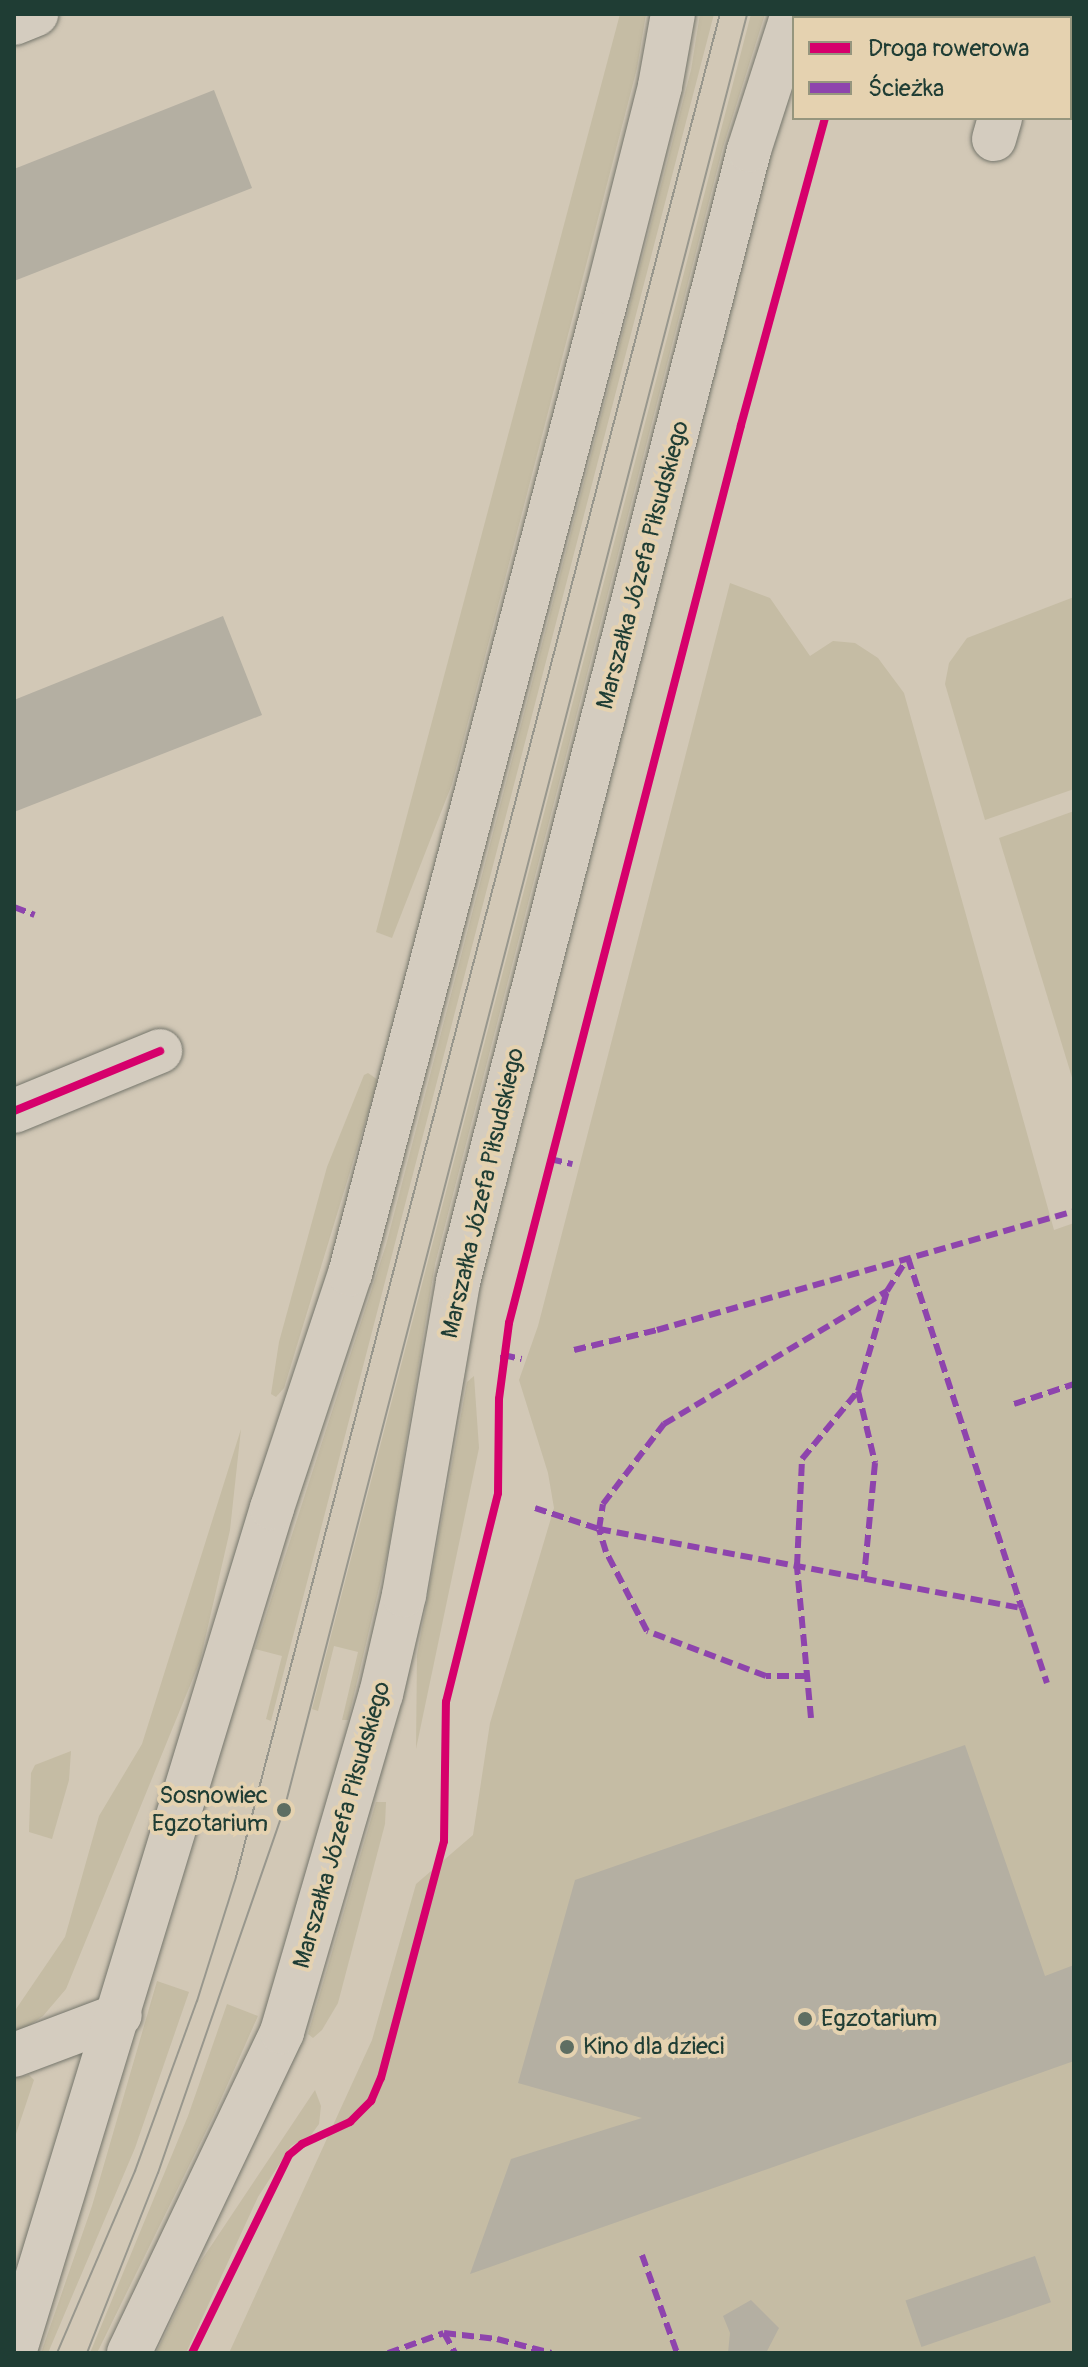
<!DOCTYPE html>
<html>
<head>
<meta charset="utf-8">
<style>
	body { margin:0 }
	#map { position:relative; width:1088px; height:2367px; overflow:hidden; background:#d2c8b6; font-family:Pangolin,sans-serif }
	div>[style] { position:absolute }
	.green>* { inset:0; background:#c5bca4 }
	.building>* { inset:0; background:#b4afa2; transform-origin:0 0 }
	.roads { filter:drop-shadow(0 0 2px #75766c) drop-shadow(0 0 2px #75766c) }
	.street>* { height:44px; margin:-22px; padding:0 22px; transform-origin:22px; border-radius:22px; background:#d4ccbf }
	.secondary>* { height:44px; margin:-22px; padding:0 22px; transform-origin:22px; border-radius:22px; background:#d4ccbf }
	.tram>* { height:2px; margin:-1px; padding:0 1px; transform-origin:1px; border-radius:1px; background:#98978d }
	.quiet>* { height:6px; margin-top:-3px; transform-origin:0; background:repeating-linear-gradient(90deg,#8e44ad 0 12px,transparent 0 18px) }
	.cycleway>* { height:8px; margin:-4px; padding:0 4px; transform-origin:4px; border-radius:4px; background:#d6006c }
	.dots>* { width:22px; height:22px; translate:-50% -50%; box-sizing:border-box; border:4px solid #e5d2b0; border-radius:50% }
	span { translate:-50% -50%; white-space:nowrap; text-align:center; line-height:1.15; -webkit-text-stroke:8px #e5d2b0; paint-order:stroke }
	.street-label { font-size:24px; color:#1f3d34 }
	.poi-label { font-size:24px; color:#1f3d34 }
	.right { translate:-100% -50%; text-align:right }
	.left { translate:0 -50%; text-align:left }
	.frame { position:absolute; inset:0; border:16px solid #1f3d34; pointer-events:none }
	.legend { position:absolute; left:792px; top:16px; width:280px; height:104px; box-sizing:border-box; background:#e5d2b0; border:2px solid #96967e; margin:0; padding:10px 14px; list-style:none; font-size:24px; color:#1f3d34 }
	.legend li { display:flex; align-items:center; gap:16px; height:40px }
	.legend b { width:40px; border:2px solid #96967e }
</style>
</head>
<body>
<div id="map">
	<div class="green">
		<i style="clip-path:polygon(620px 14px,646px 14px,637px 68px,452px 784px,392px 938px,376px 932px)"></i>
		<i style="clip-path:polygon(700px 14px,714px 14px,271px 1721px,266px 1719px,282px 1656px,255px 1649px,386px 1245px,691px 70px)"></i>
		<i style="clip-path:polygon(751px 14px,765px 14px,723px 147px,435px 1264px,389px 1546px,348px 1720px,342px 1720px,358px 1652px,334px 1646px,318px 1711px,312px 1709px)"></i>
		<i style="clip-path:polygon(730px 583px,770px 598px,810px 656px,833px 641px,855px 643px,878px 658px,904px 693px,1054px 1230px,1074px 1223px,1074px 2353px,229px 2353px,372px 2040px,416px 1884px,473px 1835px,490px 1723px,554px 1508px,548px 1473px,519px 1380px,538px 1326px)"></i>
		<i style="clip-path:polygon(1074px 597px,1074px 789px,985px 820px,945px 684px,949px 663px,967px 638px)"></i>
		<i style="clip-path:polygon(1074px 811px,1074px 1084px,999px 838px)"></i>
		<i style="clip-path:polygon(368px 1073px,378px 1080px,284px 1388px,276px 1397px,271px 1394px,279px 1342px,327px 1167px,364px 1075px)"></i>
		<i style="clip-path:polygon(474px 1376px,479px 1448px,416px 1749px,417px 1655px,467px 1382px)"></i>
		<i style="clip-path:polygon(241px 1429px,230px 1530px,200px 1661px,66px 1989px,43px 2016px,14px 2036px,14px 2012px,65px 1937px,99px 1816px,142px 1744px)"></i>
		<i style="clip-path:polygon(71px 1751px,69px 1780px,52px 1839px,29px 1832px,31px 1773px,35px 1765px)"></i>
		<i style="clip-path:polygon(376px 1802px,386px 1802px,385px 1824px,338px 2003px,322px 2030px,313px 2038px,308px 2034px)"></i>
		<i style="clip-path:polygon(157px 1981px,189px 1992px,135px 2148px,48px 2353px,41px 2353px,92px 2206px)"></i>
		<i style="clip-path:polygon(227px 2004px,258px 2016px,212px 2119px,97px 2353px,90px 2353px,188px 2116px)"></i>
		<i style="clip-path:polygon(29px 2075px,34px 2080px,14px 2140px,14px 2078px)"></i>
		<i style="clip-path:polygon(315px 2090px,321px 2106px,319px 2124px,311px 2135px,291px 2146px,258px 2197px,186px 2353px,156px 2353px,199px 2264px)"></i>
	</div>
	<div class="building">
		<i style="clip-path:polygon(214px 90px,252px 188px,14px 281px,14px 169px)"></i>
		<i style="clip-path:polygon(223px 616px,262px 715px,14px 812px,14px 700px)"></i>
		<i style="clip-path:polygon(965px 1745px,1045px 1976px,1074px 1965px,1074px 2061px,470px 2274px,511px 2159px,642px 2118px,518px 2083px,575px 1880px)"></i>
		<i style="left:1035px;top:2256px;width:49px;height:137px;rotate:71deg"></i>
		<i style="clip-path:polygon(751px 2300px,779px 2328px,766px 2353px,728px 2353px,730px 2333px,723px 2316px)"></i>
	</div>
	<div class="roads">
		<div class="street">
			<i style="left:1027px;top:18px;width:4px;rotate:-76deg"></i>
			<i style="left:14px;top:23px;width:24px;rotate:-22deg"></i>
			<i style="left:994px;top:139px;width:22px;rotate:-74deg"></i>
			<i style="left:14px;top:1111px;width:158px;rotate:-22.3deg"></i>
			<i style="left:14px;top:2055px;width:113px;rotate:-20.7deg"></i>
		</div>
		<div class="secondary">
			<i style="left:14px;top:2353px;width:884px;rotate:-73.02deg"></i>
			<i style="left:272px;top:1508px;width:247px;rotate:-71.6deg"></i>
			<i style="left:350px;top:1274px;width:1015px;rotate:-75.28deg"></i>
			<i style="left:608px;top:292px;width:212px;rotate:-75.8deg"></i>
			<i style="left:660px;top:86px;width:73px;rotate:-79.8deg"></i>
			<i style="left:129px;top:2353px;width:356px;rotate:-64.5deg"></i>
			<i style="left:282px;top:2032px;width:352px;rotate:-73.7deg"></i>
			<i style="left:381px;top:1694px;width:102px;rotate:-76.9deg"></i>
			<i style="left:404px;top:1595px;width:318px;rotate:-80.2deg"></i>
			<i style="left:458px;top:1282px;width:1169px;rotate:-75.58deg"></i>
			<i style="left:749px;top:150px;width:143px;rotate:-72.1deg"></i>
		</div>
	</div>
	<div class="tram">
		<i style="left:57px;top:2353px;width:198px;rotate:-66.8deg"></i>
		<i style="left:135px;top:2171px;width:181px;rotate:-70deg"></i>
		<i style="left:197px;top:2001px;width:130px;rotate:-72.5deg"></i>
		<i style="left:236px;top:1877px;width:1925px;rotate:-75.44deg"></i>
		<i style="left:87px;top:2353px;width:193px;rotate:-68.5deg"></i>
		<i style="left:158px;top:2173px;width:384px;rotate:-70.9deg"></i>
		<i style="left:284px;top:1810px;width:1855px;rotate:-75.54deg"></i>
	</div>
	<div class="quiet">
		<i style="left:14px;top:907px;width:22px;rotate:21deg"></i>
		<i style="left:550px;top:1159px;width:23px;rotate:13deg"></i>
		<i style="left:908px;top:1258px;width:368px;rotate:72deg"></i>
		<i style="left:574px;top:1350px;width:85px;rotate:-13.5deg"></i>
		<i style="left:657px;top:1330px;width:434px;rotate:-15.9deg"></i>
		<i style="left:503px;top:1360px;width:5px;rotate:-90deg"></i>
		<i style="left:503px;top:1355px;width:19px;rotate:12deg"></i>
		<i style="left:858px;top:1391px;width:74px;rotate:76.7deg"></i>
		<i style="left:875px;top:1463px;width:116px;rotate:95.5deg"></i>
		<i style="left:1014px;top:1404px;width:63px;rotate:-18.4deg"></i>
		<i style="left:535px;top:1508px;width:67px;rotate:18.2deg"></i>
		<i style="left:599px;top:1529px;width:430px;rotate:10.6deg"></i>
		<i style="left:1022px;top:1608px;width:79px;rotate:71.6deg"></i>
		<i style="left:807px;top:1676px;width:41px;rotate:180deg"></i>
		<i style="left:766px;top:1676px;width:127px;rotate:-159.3deg"></i>
		<i style="left:647px;top:1631px;width:89px;rotate:-117.4deg"></i>
		<i style="left:606px;top:1552px;width:24px;rotate:-107deg"></i>
		<i style="left:599px;top:1529px;width:25px;rotate:-81deg"></i>
		<i style="left:603px;top:1504px;width:101px;rotate:-52.7deg"></i>
		<i style="left:664px;top:1424px;width:260px;rotate:-30.8deg"></i>
		<i style="left:811px;top:1718px;width:153px;rotate:-95.3deg"></i>
		<i style="left:797px;top:1566px;width:107px;rotate:-87.3deg"></i>
		<i style="left:802px;top:1459px;width:88px;rotate:-50.5deg"></i>
		<i style="left:858px;top:1391px;width:104px;rotate:-73.8deg"></i>
		<i style="left:887px;top:1291px;width:39px;rotate:-58deg"></i>
		<i style="left:642px;top:2255px;width:104px;rotate:70.3deg"></i>
		<i style="left:444px;top:2333px;width:23px;rotate:61deg"></i>
		<i style="left:388px;top:2353px;width:59px;rotate:-19.7deg"></i>
		<i style="left:444px;top:2333px;width:53px;rotate:6.5deg"></i>
		<i style="left:497px;top:2339px;width:56px;rotate:14.5deg"></i>
	</div>
	<div class="cycleway">
		<i style="left:14px;top:1111px;width:158px;rotate:-22.3deg"></i>
		<i style="left:192px;top:2353px;width:220px;rotate:-63.9deg"></i>
		<i style="left:289px;top:2155px;width:17px;rotate:-40deg"></i>
		<i style="left:302px;top:2144px;width:53px;rotate:-24.6deg"></i>
		<i style="left:350px;top:2122px;width:30px;rotate:-45deg"></i>
		<i style="left:371px;top:2101px;width:25px;rotate:-67deg"></i>
		<i style="left:381px;top:2078px;width:245px;rotate:-75.1deg"></i>
		<i style="left:444px;top:1841px;width:139px;rotate:-89.2deg"></i>
		<i style="left:446px;top:1702px;width:215px;rotate:-76deg"></i>
		<i style="left:498px;top:1493px;width:94px;rotate:-89.4deg"></i>
		<i style="left:499px;top:1399px;width:77px;rotate:-82.5deg"></i>
		<i style="left:509px;top:1323px;width:927px;rotate:-75.51deg"></i>
		<i style="left:741px;top:425px;width:318px;rotate:-74.7deg"></i>
	</div>
	<div class="dots">
		<i style="left:284px;top:1810px;background:#5e6e62"></i>
		<i style="left:805px;top:2019px;background:#5e6e62"></i>
		<i style="left:567px;top:2047px;background:#5e6e62"></i>
	</div>
	<div class="street-label">
		<span style="left:643px;top:565px;rotate:-75deg">Marszałka Józefa Piłsudskiego</span>
		<span style="left:483px;top:1193px;rotate:-77deg">Marszałka Józefa Piłsudskiego</span>
		<span style="left:342px;top:1825px;rotate:-74deg">Marszałka Józefa Piłsudskiego</span>
	</div>
	<div class="poi-label">
		<span class="right" style="left:268px;top:1810px">Sosnowiec<br>Egzotarium</span>
		<span class="left" style="left:821px;top:2019px">Egzotarium</span>
		<span class="left" style="left:583px;top:2047px">Kino dla dzieci</span>
	</div>
	<div class="frame"></div>
	<ul class="legend">
	<li><b style="height:10px;background:#d6006c"></b>Droga rowerowa</li>
	<li><b style="height:10px;background:#8e44ad"></b>Ścieżka</li>
	</ul>
</div>
</body>
</html>
